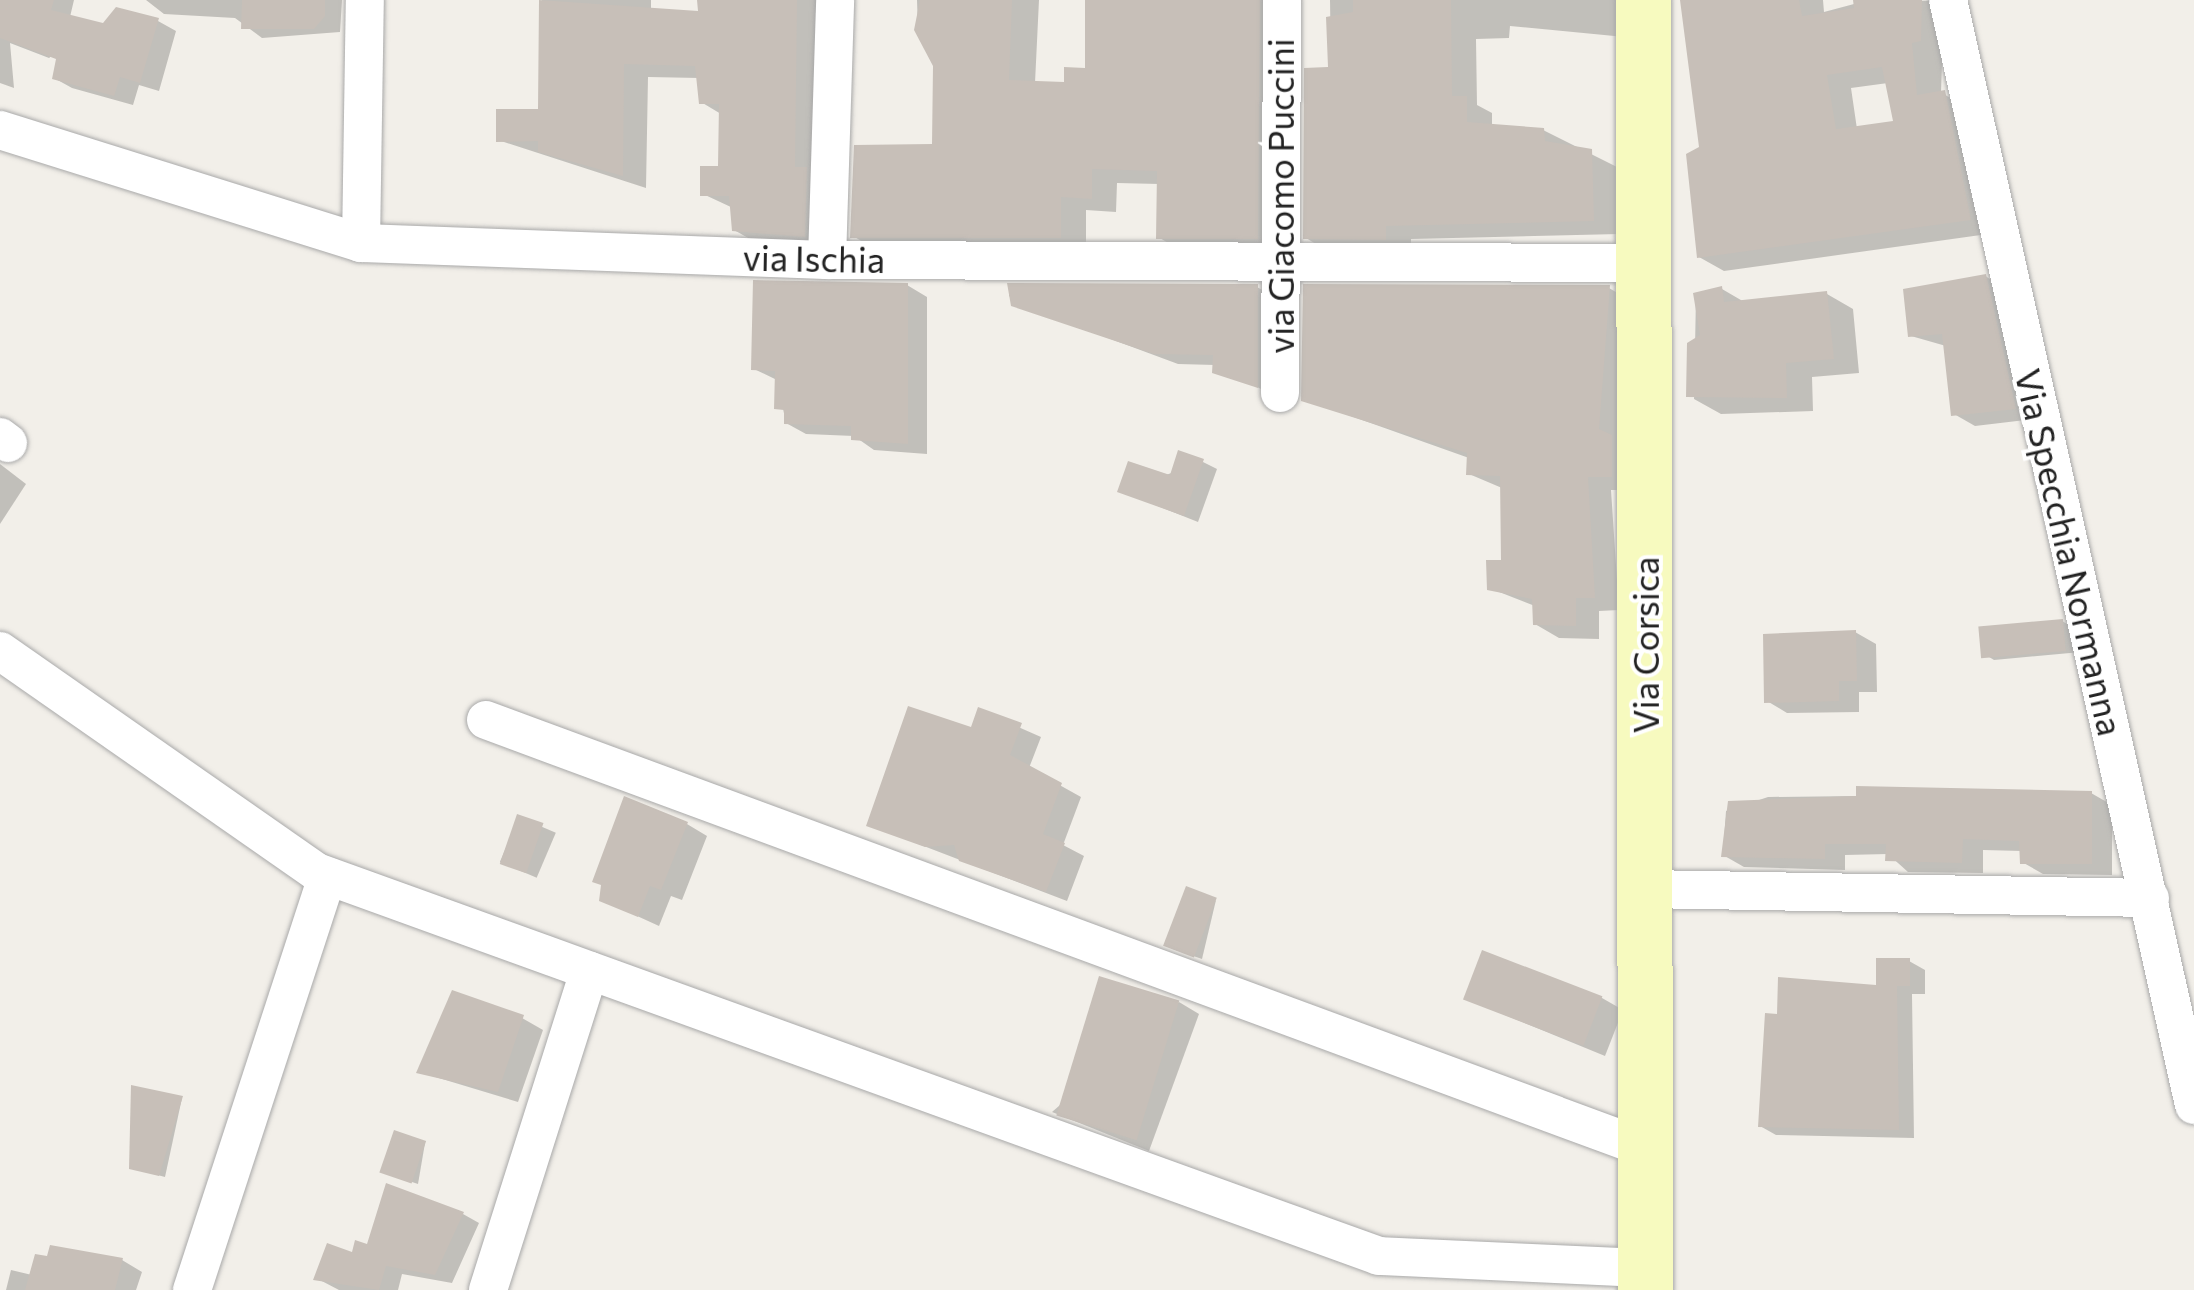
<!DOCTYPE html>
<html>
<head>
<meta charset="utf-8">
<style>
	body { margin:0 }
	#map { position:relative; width:2194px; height:1290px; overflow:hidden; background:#f2efe9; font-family:Commissioner,sans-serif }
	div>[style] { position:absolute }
	.shadow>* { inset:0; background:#0003; transform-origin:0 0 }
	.building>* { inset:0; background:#c7bfb8; transform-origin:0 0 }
	.roads { filter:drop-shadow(0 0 2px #a9a9a9) drop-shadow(0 0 2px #a9a9a9) }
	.street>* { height:38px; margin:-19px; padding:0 19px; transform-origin:19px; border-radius:19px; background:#fff }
	.secondary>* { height:55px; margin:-27.5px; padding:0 27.5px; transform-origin:27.5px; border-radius:27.5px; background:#f7fabf }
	span { translate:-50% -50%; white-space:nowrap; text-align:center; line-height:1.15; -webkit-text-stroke:8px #fff; paint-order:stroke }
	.street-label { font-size:35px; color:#222 }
</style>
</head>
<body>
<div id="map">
	<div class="shadow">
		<i style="clip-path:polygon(0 0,74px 0,70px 17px,104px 26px,117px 10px,158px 21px,176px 31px,159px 91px,139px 85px,133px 105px,72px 88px,54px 78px,62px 48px,49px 58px,10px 43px,14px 88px,0 83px)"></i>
		<i style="clip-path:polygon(342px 0,340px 32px,262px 38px,235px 18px,164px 14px,146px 0)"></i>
		<i style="clip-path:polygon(542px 0,651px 0,651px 13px,700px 14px,700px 0,833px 0,829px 249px,759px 244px,734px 230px,733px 208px,703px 194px,721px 169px,721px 114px,701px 102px,699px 78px,648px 77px,646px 188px,498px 140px,541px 111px)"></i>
		<i style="clip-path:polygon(917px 0,1039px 0,1035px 83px,1066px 85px,1088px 70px,1088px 0,1290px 0,1283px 252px,1184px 252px,1158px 237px,1159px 184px,1117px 183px,1116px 212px,1086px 210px,1086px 252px,878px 251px,853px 236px,934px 147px,936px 66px,918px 32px)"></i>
		<i style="clip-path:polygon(1330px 0,1636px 0,1635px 38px,1510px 26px,1509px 38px,1476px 39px,1477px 105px,1492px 113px,1492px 126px,1543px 130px,1617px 167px,1619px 234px,1411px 239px,1411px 253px,1331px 253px,1306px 238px,1331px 70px)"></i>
		<i style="clip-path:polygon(evenodd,1683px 0,1823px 0,1824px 12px,1869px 0,1944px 1px,1941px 93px,1969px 107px,1995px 233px,1724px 271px,1699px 257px,1702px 149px,1683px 0,1888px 83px,1896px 124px,1857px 129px,1851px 88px,1888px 83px)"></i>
		<i style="clip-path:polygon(1985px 276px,2006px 288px,2035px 419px,1975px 426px,1954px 414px,1946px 346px,1911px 336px)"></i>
		<i style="clip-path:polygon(907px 285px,927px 297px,927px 454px,874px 450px,854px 436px,806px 434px,786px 423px,777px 380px,754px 369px)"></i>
		<i style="clip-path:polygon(1009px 286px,1257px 287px,1278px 299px,1278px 398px,1215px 365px,1178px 364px,1030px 309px,1009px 296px)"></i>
		<i style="clip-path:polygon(1609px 288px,1633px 302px,1636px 490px,1611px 490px,1619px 610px,1599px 611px,1599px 639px,1559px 638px,1535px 624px,1535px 606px,1489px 588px,1503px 562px,1502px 488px,1469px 474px,1469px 458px,1303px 399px)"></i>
		<i style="clip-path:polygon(1722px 289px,1746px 303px,1827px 294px,1853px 309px,1859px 373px,1812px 377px,1813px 411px,1721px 414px,1694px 399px,1696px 295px)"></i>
		<i style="clip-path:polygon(1203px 462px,1217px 469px,1198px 522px,1120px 491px)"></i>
		<i style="clip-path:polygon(0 464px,26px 484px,0 524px)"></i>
		<i style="clip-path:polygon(2062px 621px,2076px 629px,2081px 652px,1994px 660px,1981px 652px)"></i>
		<i style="clip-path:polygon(1855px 632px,1876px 644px,1877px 692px,1859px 692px,1859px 712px,1787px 713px,1767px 701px)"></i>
		<i style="clip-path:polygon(980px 710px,1041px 737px,1029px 768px,1081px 797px,1063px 845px,1084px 856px,1067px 901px,869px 825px,972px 730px)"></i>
		<i style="clip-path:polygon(2091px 793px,2112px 805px,2112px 875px,2043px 874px,2022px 862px,2022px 851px,1983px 850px,1983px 873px,1908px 872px,1888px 854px,1845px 855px,1845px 870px,1744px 867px,1723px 855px,1726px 811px,1768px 797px)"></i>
		<i style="left:519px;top:817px;width:40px;height:49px;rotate:23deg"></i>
		<i style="clip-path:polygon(687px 824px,707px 836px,682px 900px,671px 896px,659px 926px,602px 900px)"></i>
		<i style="clip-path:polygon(1216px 900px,1202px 959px,1173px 949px)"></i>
		<i style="clip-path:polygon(1909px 961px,1925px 970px,1925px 994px,1912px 994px,1914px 1138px,1776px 1135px,1760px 1126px,1780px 1016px,1878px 988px)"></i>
		<i style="clip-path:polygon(1602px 998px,1623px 1010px,1605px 1056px,1466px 999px)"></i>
		<i style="clip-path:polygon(1179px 1002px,1199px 1014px,1149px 1151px,1052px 1112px)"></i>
		<i style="clip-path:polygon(522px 1018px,543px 1030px,518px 1102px,419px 1072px)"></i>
		<i style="clip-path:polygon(182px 1098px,165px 1177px,131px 1168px)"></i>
		<i style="clip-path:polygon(425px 1143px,418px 1184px,388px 1174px)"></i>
		<i style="clip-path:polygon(463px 1214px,479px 1223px,452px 1283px,402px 1274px,398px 1290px,339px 1290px,316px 1278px,369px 1247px)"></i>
		<i style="clip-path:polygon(122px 1260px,142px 1272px,136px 1290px,6px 1290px,11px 1270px,32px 1275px)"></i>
	</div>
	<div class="building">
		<i style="clip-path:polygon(0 0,54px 0,51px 10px,103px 23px,116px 7px,159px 18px,140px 83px,120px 77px,114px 96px,52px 79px,56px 59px,0 38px)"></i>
		<i style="clip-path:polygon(242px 0,325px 0,325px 16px,314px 29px,241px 29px)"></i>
		<i style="clip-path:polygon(539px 0,698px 11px,697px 0,797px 0,795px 167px,807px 167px,805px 237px,732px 231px,729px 196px,700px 196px,700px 166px,718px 166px,719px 104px,699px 104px,695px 66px,624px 64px,623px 176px,538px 152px,538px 141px,496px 142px,496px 109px,538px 109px)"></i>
		<i style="clip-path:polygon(920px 0,1012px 0,1009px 80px,1064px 82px,1064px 67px,1085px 68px,1085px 0,1260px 0,1258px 239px,1156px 239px,1157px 171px,1092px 169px,1092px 199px,1061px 197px,1061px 238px,850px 238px,854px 145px,932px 144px,933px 66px,914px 30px)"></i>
		<i style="clip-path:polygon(1353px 0,1451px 0,1452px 96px,1467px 96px,1467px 122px,1544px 128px,1545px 141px,1592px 149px,1594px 221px,1386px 226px,1386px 240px,1303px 239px,1304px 68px,1328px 67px,1326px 17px,1353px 12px)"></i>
		<i style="clip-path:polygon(evenodd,1680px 0,1799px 0,1802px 16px,1854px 8px,1853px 0,1922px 0,1921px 41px,1912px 43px,1917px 95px,1945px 90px,1971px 220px,1697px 258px,1686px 154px,1699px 147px,1680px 0,1882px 67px,1893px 121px,1836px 129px,1827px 75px,1882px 67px)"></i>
		<i style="clip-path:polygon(1986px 274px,2016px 409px,1951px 416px,1942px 334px,1908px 337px,1903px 289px)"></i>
		<i style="clip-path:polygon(753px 280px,908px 283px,908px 444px,851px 440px,851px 426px,784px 424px,784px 410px,774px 409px,775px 371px,751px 370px)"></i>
		<i style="clip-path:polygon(1007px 283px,1258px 284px,1258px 388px,1212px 373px,1213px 355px,1154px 354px,1011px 306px)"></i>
		<i style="clip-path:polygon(1303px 284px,1610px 285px,1599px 429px,1612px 435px,1612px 477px,1588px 477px,1595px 598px,1576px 598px,1576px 626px,1533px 625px,1532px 599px,1487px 590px,1486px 560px,1501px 560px,1500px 476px,1466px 475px,1467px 453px,1301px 401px)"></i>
		<i style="clip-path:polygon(1722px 286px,1724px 302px,1827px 291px,1834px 359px,1786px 363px,1787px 398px,1686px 397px,1687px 343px,1700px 335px,1693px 293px)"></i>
		<i style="clip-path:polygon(1178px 450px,1204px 459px,1184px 516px,1117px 492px,1128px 461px,1170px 475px)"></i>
		<i style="left:2063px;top:619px;width:32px;height:85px;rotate:85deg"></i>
		<i style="clip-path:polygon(1856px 630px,1857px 681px,1839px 681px,1839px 701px,1764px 703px,1763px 634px)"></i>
		<i style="clip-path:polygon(908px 706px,971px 727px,978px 707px,1022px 723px,1010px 755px,1062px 783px,1043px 834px,1065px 843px,1046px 892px,959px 861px,954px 845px,925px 847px,866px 826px)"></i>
		<i style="clip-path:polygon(1856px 786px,2092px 791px,2092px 864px,2020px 864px,2019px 841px,1963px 839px,1962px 863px,1885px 861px,1886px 844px,1825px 844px,1825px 859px,1721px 857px,1728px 801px,1856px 796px)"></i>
		<i style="clip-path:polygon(624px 796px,688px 822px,661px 890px,650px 886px,638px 917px,599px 901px,601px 885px,592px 882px)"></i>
		<i style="left:517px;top:814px;width:28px;height:53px;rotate:19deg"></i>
		<i style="left:1186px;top:886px;width:33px;height:64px;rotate:21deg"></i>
		<i style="left:1482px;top:950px;width:129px;height:53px;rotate:21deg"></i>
		<i style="clip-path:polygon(1876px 958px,1910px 958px,1910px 986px,1897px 986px,1899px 1130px,1758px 1127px,1765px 1013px,1777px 1014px,1778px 977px,1876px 985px)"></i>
		<i style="left:1099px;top:976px;width:84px;height:146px;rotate:17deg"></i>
		<i style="clip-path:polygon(452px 990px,524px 1015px,498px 1092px,416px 1073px)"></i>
		<i style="clip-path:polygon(131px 1085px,183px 1096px,159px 1176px,129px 1169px)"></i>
		<i style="left:394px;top:1130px;width:34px;height:45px;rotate:19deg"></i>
		<i style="clip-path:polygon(386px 1183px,464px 1212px,435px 1275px,386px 1266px,379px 1290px,313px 1280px,327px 1243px,352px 1252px,355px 1240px,367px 1244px)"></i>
		<i style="clip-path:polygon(50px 1245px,123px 1258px,115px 1290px,25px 1290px,35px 1254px,47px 1256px)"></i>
	</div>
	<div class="roads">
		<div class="street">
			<i style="left:1948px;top:0;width:1132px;rotate:77.45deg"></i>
			<i style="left:0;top:130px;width:378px;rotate:17.4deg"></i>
			<i style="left:361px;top:243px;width:466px;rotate:2.1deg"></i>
			<i style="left:827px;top:260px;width:818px;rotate:0.21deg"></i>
			<i style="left:361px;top:243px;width:243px;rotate:-89.1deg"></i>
			<i style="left:827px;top:260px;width:260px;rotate:-88.2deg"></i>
			<i style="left:1280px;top:393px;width:393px;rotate:-89.7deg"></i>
			<i style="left:0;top:437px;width:10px;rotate:37deg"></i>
			<i style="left:0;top:651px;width:386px;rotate:34.9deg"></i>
			<i style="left:317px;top:872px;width:1129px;rotate:19.88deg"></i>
			<i style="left:1379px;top:1256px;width:266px;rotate:2.6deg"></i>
			<i style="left:486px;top:720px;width:1236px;rotate:20.27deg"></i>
			<i style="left:1645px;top:889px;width:505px;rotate:1.02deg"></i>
			<i style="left:192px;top:1290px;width:435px;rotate:-71.9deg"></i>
			<i style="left:488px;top:1290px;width:335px;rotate:-72.4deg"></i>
		</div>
		<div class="secondary">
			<i style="left:1643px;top:0;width:1290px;rotate:89.91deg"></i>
		</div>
	</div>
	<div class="street-label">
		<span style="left:1280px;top:196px;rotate:-90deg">via Giacomo Puccini</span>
		<span style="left:814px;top:258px;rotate:1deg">via Ischia</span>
		<span style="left:2070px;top:552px;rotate:77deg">Via Specchia Normanna</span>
		<span style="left:1645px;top:645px;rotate:-90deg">Via Corsica</span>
	</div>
</div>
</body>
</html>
